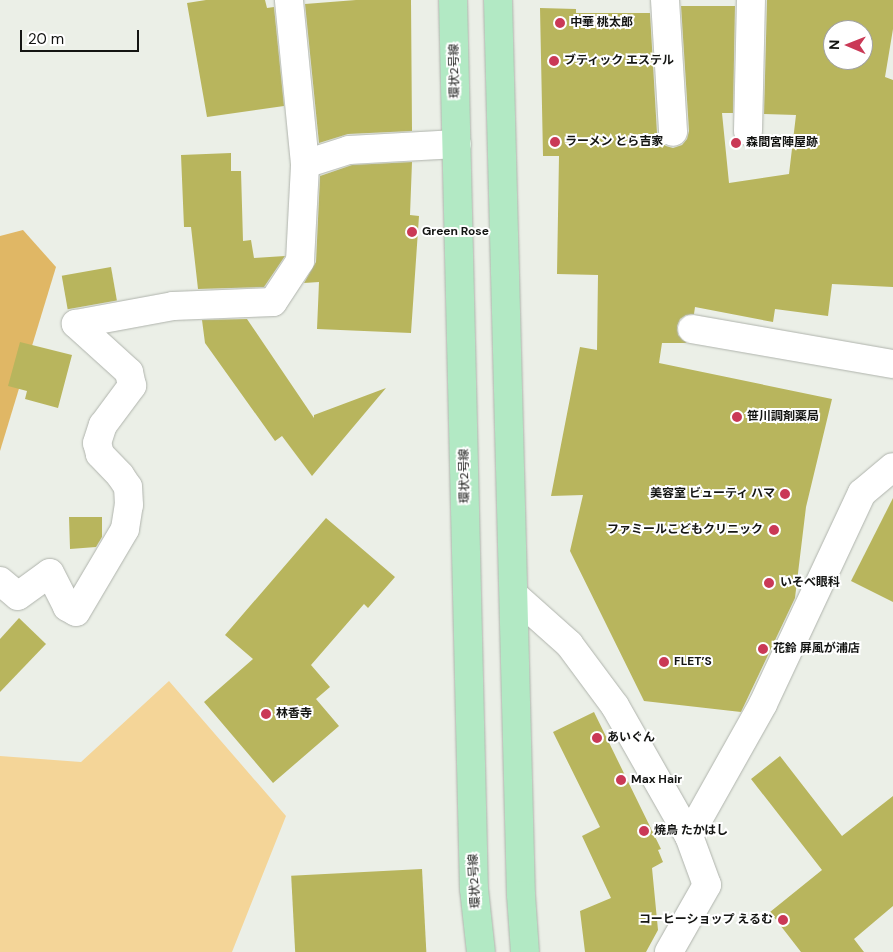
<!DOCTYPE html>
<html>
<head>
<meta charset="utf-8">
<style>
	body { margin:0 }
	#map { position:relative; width:893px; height:952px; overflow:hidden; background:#ebefe7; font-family:"DM Sans","Noto Sans JP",sans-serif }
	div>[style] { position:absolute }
	.green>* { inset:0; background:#f4d598 }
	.forest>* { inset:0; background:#e0b765 }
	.building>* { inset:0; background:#b8b55d; transform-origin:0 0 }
	.roads { filter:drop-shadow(0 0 1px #afb3ac) drop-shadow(0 0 1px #afb3ac) }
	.minor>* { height:28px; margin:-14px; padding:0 14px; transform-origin:14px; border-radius:14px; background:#fff }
	.major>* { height:28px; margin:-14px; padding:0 14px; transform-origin:14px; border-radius:14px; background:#b2e9c4 }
	.dots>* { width:14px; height:14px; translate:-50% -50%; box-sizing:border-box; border:2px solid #fff; border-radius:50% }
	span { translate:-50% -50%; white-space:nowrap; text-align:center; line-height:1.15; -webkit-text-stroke:4px #fff; paint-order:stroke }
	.poi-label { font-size:12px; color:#141513; font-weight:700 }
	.left { translate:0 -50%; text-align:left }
	.right { translate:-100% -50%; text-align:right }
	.street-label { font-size:12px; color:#141513 }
	.north { position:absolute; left:823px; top:20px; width:50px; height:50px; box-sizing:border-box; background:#fff; border:1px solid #a1a1a1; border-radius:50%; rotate:271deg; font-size:14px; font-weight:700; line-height:20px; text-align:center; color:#141513 }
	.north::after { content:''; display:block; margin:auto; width:18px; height:22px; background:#ca3956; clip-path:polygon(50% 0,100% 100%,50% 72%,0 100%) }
	.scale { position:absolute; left:20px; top:30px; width:119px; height:22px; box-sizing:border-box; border:2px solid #141513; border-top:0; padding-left:6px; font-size:15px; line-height:18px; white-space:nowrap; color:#141513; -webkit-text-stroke:4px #fff; paint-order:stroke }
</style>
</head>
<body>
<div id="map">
	<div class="green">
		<i style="clip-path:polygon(169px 681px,286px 816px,232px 952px,0 952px,0 756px,81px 762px)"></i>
	</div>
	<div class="forest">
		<i style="clip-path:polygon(23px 230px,56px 267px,0 451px,0 236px)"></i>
	</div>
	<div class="building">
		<i style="clip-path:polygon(206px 0,265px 0,267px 8px,274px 7px,284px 106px,207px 117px,187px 3px)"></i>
		<i style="clip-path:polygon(356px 0,411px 0,412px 131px,348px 134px,319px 143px,305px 4px)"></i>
		<i style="clip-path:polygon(evenodd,767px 0,893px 0,893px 29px,885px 77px,893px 80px,893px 287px,832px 284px,828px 316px,775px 309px,773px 322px,695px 307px,694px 314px,686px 315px,680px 319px,677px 326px,678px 335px,687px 343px,662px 343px,659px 363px,832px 399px,806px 507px,795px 598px,741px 712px,644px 701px,570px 551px,583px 495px,551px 496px,580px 347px,597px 350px,598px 275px,557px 274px,559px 156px,543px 156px,540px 8px,576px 9px,576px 13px,650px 13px,657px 133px,660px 141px,666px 146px,673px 148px,682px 145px,687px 139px,689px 131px,681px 6px,735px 6px,733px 113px,722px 113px,729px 183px,789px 174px,796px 115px,764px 114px,767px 0,833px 30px,863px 30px,863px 60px,833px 60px,833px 30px)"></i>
		<i style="clip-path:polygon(231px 153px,231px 171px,241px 171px,243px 241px,251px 240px,254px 258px,285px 256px,264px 287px,198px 289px,191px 227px,184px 227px,181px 155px)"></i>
		<i style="clip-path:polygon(412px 162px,410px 215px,419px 216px,411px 333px,317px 329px,319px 282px,304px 283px,316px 262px,320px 176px,352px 165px)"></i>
		<i style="left:111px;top:267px;width:34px;height:50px;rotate:80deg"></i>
		<i style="clip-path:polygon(247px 319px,314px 418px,314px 415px,386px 388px,312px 476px,282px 436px,275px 441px,205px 343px,202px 320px)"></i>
		<i style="clip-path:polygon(20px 342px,72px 355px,58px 408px,25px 399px,27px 391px,8px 386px)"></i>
		<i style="clip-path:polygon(893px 498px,893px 602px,851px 581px)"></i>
		<i style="clip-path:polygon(69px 517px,102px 517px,102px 537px,96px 547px,70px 549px)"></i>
		<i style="clip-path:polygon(326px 518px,395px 577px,368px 608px,364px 604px,311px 665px,330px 687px,316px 699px,339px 726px,273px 783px,204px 702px,253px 659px,225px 635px)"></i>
		<i style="clip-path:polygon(19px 618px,46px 644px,0 692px,0 639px)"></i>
		<i style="clip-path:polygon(594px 712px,661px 849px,658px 850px,663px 862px,652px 868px,658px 930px,646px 952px,585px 952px,580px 911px,611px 898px,582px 836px,600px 827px,553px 732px)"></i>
		<i style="clip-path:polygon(780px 756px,842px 836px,893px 796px,893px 906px,854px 939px,864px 952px,801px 952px,770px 912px,822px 870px,751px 779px)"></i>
		<i style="left:422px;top:869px;width:83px;height:131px;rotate:87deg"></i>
	</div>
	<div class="roads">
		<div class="minor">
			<i style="left:665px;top:0;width:132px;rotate:86.5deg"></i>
			<i style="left:748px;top:131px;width:131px;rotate:-88.7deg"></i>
			<i style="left:305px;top:164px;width:46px;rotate:-17.7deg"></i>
			<i style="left:349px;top:150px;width:108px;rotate:-3.2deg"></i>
			<i style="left:692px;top:329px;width:204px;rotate:9.9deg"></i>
			<i style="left:0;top:581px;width:23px;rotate:40deg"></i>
			<i style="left:18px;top:596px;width:39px;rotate:-36deg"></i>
			<i style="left:50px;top:573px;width:38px;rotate:63deg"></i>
			<i style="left:67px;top:607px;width:10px;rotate:29deg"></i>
			<i style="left:76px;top:612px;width:96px;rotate:-59.4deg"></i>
			<i style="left:125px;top:529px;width:24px;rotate:-81deg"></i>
			<i style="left:129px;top:505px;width:18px;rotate:-93deg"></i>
			<i style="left:128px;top:487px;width:14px;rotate:-124deg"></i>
			<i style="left:120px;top:475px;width:29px;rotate:-134deg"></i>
			<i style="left:100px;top:454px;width:11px;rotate:-105deg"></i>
			<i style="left:97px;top:443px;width:19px;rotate:-72deg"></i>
			<i style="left:103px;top:425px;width:49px;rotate:-53.4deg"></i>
			<i style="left:132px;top:386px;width:14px;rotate:-102deg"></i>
			<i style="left:129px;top:372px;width:72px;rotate:-137.8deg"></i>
			<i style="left:76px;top:324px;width:99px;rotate:-10.5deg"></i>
			<i style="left:173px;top:306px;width:100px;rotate:-2.3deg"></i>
			<i style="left:273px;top:302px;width:49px;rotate:-56.6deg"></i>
			<i style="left:300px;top:261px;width:97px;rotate:-87deg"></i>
			<i style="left:305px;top:164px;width:165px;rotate:-95.6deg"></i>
			<i style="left:514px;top:595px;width:74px;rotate:41.7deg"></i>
			<i style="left:569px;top:644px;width:77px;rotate:53.4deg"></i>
			<i style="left:615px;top:706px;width:150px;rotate:60.4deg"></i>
			<i style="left:689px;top:836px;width:52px;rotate:69.8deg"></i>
			<i style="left:707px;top:885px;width:77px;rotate:119.6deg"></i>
			<i style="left:689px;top:836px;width:151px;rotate:-60.7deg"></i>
			<i style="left:763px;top:704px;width:233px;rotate:-64.9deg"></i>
			<i style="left:862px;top:493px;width:40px;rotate:-40deg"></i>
		</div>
		<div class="major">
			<i style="left:453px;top:0;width:889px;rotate:88.65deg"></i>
			<i style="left:474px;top:889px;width:63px;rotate:83.7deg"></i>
			<i style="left:498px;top:0;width:895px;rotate:88.53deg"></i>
			<i style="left:521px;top:895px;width:57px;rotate:86deg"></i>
		</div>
	</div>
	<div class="dots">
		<i style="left:560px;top:23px;background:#ca3956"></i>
		<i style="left:554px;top:61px;background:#ca3956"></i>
		<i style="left:555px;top:142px;background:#ca3956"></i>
		<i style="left:736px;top:143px;background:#ca3956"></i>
		<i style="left:412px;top:232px;background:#ca3956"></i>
		<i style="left:737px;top:417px;background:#ca3956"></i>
		<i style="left:785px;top:494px;background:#ca3956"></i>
		<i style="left:774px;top:530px;background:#ca3956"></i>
		<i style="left:769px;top:583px;background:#ca3956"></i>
		<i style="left:763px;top:649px;background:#ca3956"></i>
		<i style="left:664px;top:662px;background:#ca3956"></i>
		<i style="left:266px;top:714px;background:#ca3956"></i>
		<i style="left:597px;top:738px;background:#ca3956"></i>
		<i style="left:621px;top:780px;background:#ca3956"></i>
		<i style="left:644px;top:831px;background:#ca3956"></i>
		<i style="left:783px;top:920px;background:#ca3956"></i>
	</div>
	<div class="poi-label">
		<span class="left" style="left:570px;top:23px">中華 桃太郎</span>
		<span class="left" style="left:564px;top:61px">ブティック エステル</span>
		<span class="left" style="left:565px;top:142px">ラーメン とら吉家</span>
		<span class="left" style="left:746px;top:143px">森間宮陣屋跡</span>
		<span class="left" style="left:422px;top:232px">Green Rose</span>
		<span class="left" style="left:747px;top:417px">笹川調剤薬局</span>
		<span class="right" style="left:775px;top:494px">美容室 ビューティ ハマ</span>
		<span class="right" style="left:763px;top:530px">ファミールこどもクリニック</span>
		<span class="left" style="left:780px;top:583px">いそべ眼科</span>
		<span class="left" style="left:773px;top:649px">花鈴 屏風が浦店</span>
		<span class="left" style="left:674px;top:662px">FLET’S</span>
		<span class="left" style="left:276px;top:714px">林香寺</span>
		<span class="left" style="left:607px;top:738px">あいぐん</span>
		<span class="left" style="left:631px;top:780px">Max Hair</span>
		<span class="left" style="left:654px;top:831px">焼鳥 たかはし</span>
		<span class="right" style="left:773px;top:920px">コーヒーショップ えるむ</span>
	</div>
	<div class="street-label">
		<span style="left:455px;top:71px;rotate:-91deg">環状2号線</span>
		<span style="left:465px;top:476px;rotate:-91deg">環状2号線</span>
		<span style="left:475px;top:881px;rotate:-93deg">環状2号線</span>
	</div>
	<div class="north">N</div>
	<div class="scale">20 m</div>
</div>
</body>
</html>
